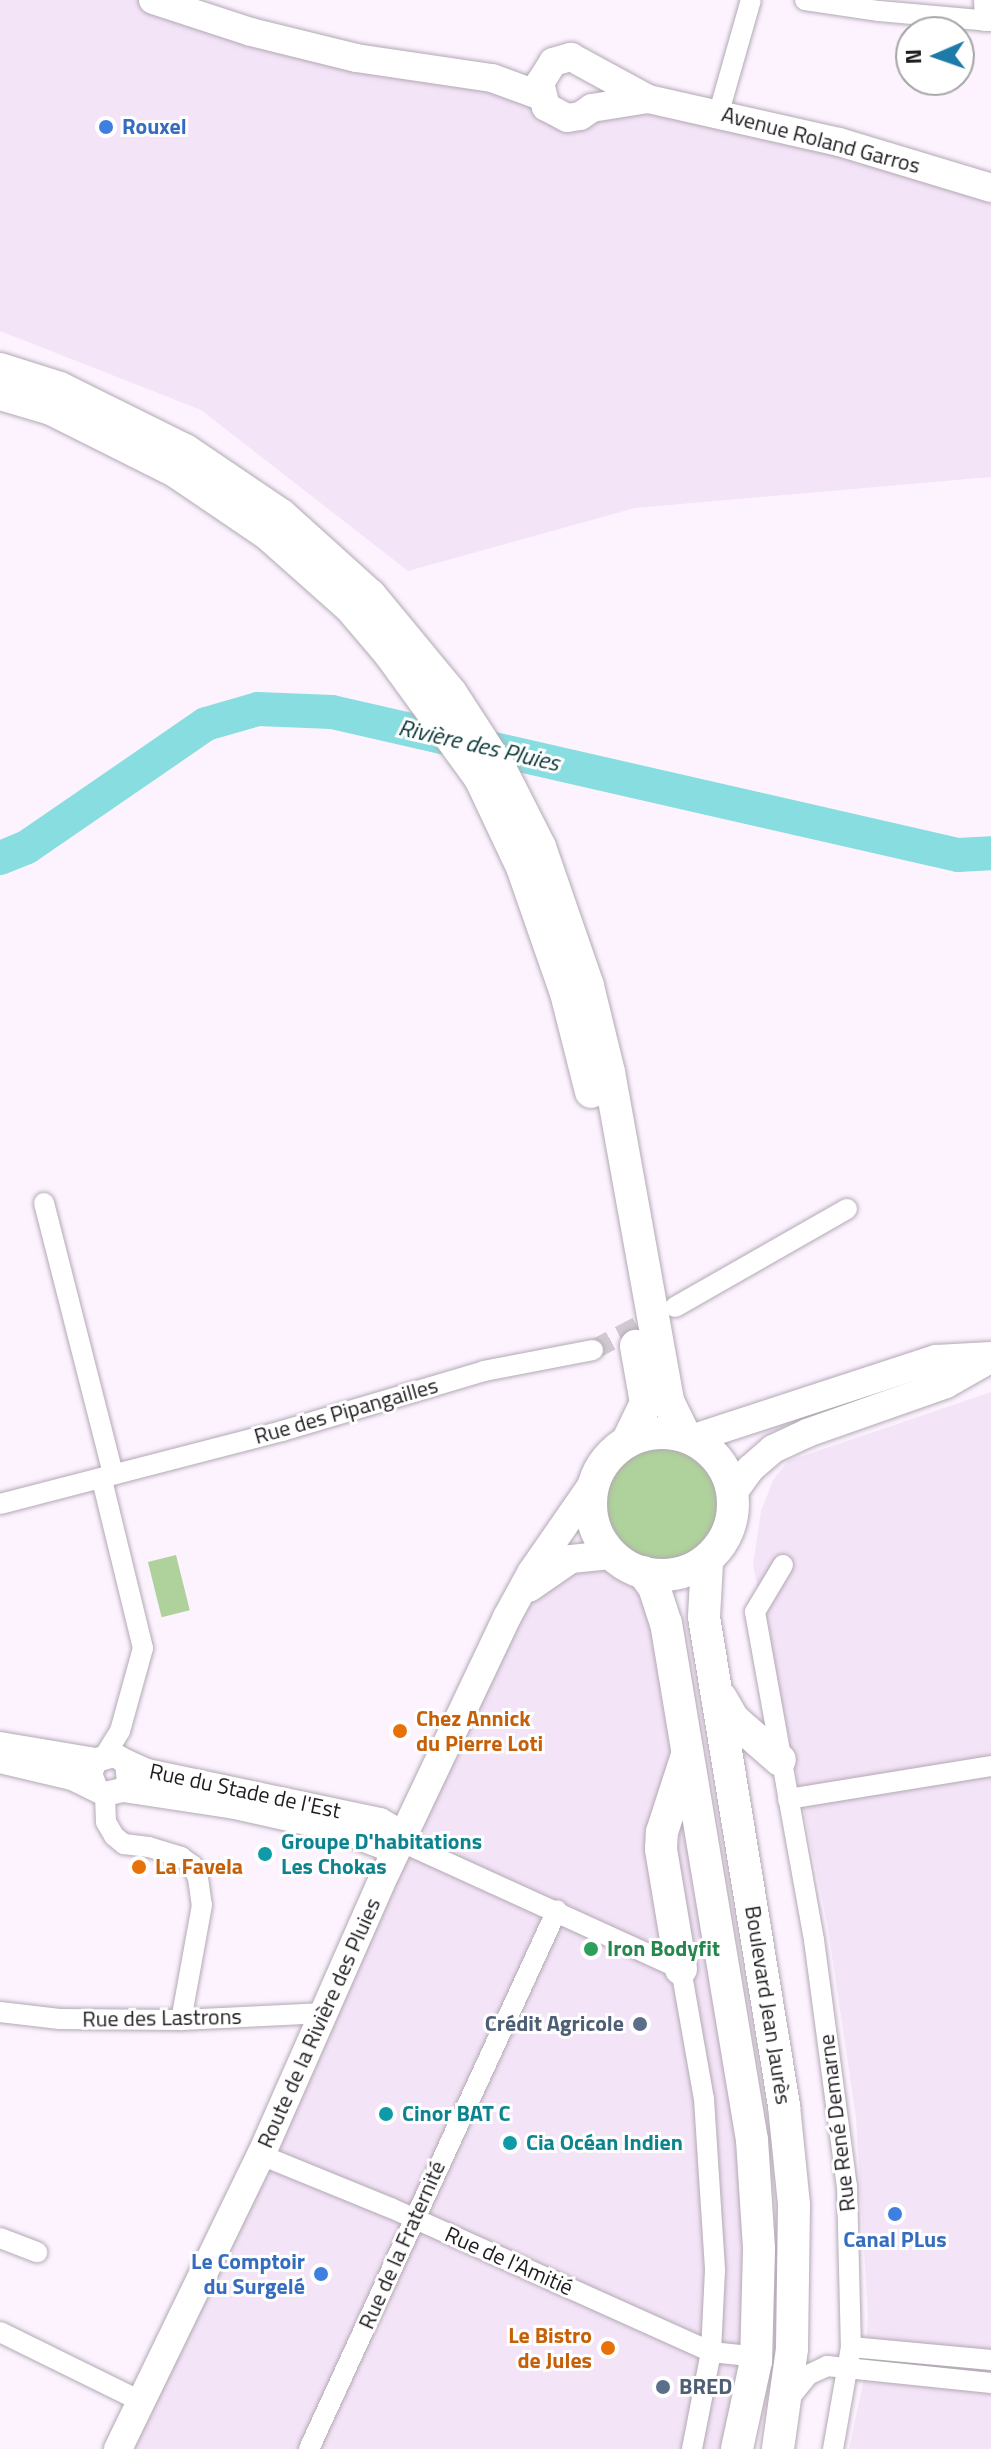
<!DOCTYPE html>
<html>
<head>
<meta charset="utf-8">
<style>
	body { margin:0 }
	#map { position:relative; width:991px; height:2449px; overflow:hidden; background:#fdf3ff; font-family:"Titillium Web",sans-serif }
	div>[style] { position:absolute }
	.built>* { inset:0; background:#f4e4f7 }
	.green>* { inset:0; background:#afd19b; transform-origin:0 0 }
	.round { border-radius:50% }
	.river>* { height:34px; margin:-17px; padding:0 17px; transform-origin:17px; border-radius:17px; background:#87dddf }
	.minor-tunnel>* { height:20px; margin-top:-10px; transform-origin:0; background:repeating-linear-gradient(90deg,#d1c8d2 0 20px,transparent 0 30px) }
	.roads { filter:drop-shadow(0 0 2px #b2a9b4) drop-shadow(0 0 2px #b2a9b4) }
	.minor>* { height:20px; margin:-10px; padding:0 10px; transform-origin:10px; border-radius:10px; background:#fff }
	.tertiary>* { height:24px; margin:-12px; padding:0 12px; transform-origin:12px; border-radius:12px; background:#fff }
	.secondary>* { height:28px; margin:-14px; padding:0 14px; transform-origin:14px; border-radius:14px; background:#fff }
	.primary>* { height:32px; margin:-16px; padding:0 16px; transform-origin:16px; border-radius:16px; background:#fff }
	.primary>.ring { margin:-16px; padding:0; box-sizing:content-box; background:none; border:32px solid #fff; border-radius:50% }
	.dots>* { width:22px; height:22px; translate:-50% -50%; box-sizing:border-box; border:4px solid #fff; border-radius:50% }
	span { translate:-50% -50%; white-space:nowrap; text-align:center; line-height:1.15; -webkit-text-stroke:6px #fff; paint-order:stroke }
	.shop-label { font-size:22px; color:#366cbe; font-weight:700 }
	.left { translate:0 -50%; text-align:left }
	.right { translate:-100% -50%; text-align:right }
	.street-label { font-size:22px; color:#1f1c20 }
	.food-label { font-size:22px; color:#c56008; font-weight:700 }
	.culture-label { font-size:22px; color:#0d838f; font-weight:700 }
	.leisure-label { font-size:22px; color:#27864d; font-weight:700 }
	.service-label { font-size:22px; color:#4e5e75; font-weight:700 }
	.water-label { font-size:24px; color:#0c3738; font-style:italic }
	.north { position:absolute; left:895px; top:16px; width:80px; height:80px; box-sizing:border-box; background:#fff; border:2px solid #a5a4a6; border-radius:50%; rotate:268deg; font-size:22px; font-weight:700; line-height:32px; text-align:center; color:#1f1c20 }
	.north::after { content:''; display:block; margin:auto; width:28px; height:36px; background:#1e7aa8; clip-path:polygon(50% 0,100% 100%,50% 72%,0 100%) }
</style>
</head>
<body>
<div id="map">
	<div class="built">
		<i style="clip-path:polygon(0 0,153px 0,492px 78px,545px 70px,555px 114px,598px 97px,600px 84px,991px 188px,991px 477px,635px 508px,408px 571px,201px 410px,0 331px)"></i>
		<i style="clip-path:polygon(991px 1392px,991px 2449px,849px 2449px,863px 2383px,868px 2316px,856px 2118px,828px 1928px,753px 1565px,761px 1511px,773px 1480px,788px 1461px)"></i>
		<i style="clip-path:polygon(611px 1555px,643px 1572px,752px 2140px,737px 2449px,118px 2449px,519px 1596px)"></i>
	</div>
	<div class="green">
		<i class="round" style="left:606px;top:1449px;width:112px;height:112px"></i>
		<i style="left:176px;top:1555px;width:57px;height:29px;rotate:76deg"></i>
	</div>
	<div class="river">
		<i style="left:0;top:858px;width:29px;rotate:-22deg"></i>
		<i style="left:27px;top:847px;width:217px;rotate:-34.5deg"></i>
		<i style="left:206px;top:724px;width:54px;rotate:-16.1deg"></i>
		<i style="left:258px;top:709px;width:74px;rotate:2.3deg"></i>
		<i style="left:332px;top:712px;width:642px;rotate:12.87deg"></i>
		<i style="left:958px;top:855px;width:33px;rotate:-3deg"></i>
	</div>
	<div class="minor-tunnel">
		<i style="left:593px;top:1350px;width:77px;rotate:-27.9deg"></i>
	</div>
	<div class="roads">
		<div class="minor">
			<i style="left:805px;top:0;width:75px;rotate:8.5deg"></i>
			<i style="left:879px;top:11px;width:112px;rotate:5.1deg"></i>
			<i style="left:984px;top:0;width:21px;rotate:87deg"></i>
			<i style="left:719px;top:112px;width:116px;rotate:-74.1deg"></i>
			<i style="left:44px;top:1203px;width:280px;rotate:75.7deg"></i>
			<i style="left:675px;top:1307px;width:198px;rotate:-29.7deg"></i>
			<i style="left:102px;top:1480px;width:173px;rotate:76.3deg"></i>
			<i style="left:143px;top:1648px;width:86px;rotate:105.5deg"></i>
			<i style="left:120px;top:1731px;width:28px;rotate:122deg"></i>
			<i style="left:0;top:1504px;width:291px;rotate:-14.5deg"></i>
			<i style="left:282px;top:1431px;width:211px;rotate:-16.5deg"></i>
			<i style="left:484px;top:1371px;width:111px;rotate:-10.9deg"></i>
			<i style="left:783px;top:1565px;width:55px;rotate:120.8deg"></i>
			<i style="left:755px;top:1612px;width:333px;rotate:79.8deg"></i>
			<i style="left:814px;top:1940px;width:248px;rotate:82.4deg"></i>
			<i style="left:847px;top:2186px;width:161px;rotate:88.6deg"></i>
			<i style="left:851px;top:2347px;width:104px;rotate:100deg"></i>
			<i style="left:105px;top:1794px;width:28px;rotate:88deg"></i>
			<i style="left:106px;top:1822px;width:16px;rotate:60deg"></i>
			<i style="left:114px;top:1836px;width:13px;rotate:39deg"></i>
			<i style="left:124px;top:1844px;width:25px;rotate:7deg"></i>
			<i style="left:149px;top:1847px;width:34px;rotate:17deg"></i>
			<i style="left:181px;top:1857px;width:14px;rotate:36deg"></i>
			<i style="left:192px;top:1865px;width:14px;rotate:65deg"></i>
			<i style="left:198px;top:1878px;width:27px;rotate:82deg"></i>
			<i style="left:202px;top:1905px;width:117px;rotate:100.3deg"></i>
			<i style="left:788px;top:1799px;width:206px;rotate:-9.2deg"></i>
			<i style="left:402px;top:1842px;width:307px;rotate:24.5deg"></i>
			<i style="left:681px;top:1969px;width:132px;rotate:80deg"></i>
			<i style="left:704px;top:2099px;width:171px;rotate:86.3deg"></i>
			<i style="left:715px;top:2270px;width:82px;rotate:92.8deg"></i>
			<i style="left:711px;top:2352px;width:99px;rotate:101.1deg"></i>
			<i style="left:0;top:2012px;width:60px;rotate:6.7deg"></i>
			<i style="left:60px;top:2019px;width:121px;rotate:0.5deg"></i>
			<i style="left:181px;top:2020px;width:144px;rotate:-2.8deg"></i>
			<i style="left:261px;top:2155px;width:140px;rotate:22.2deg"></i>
			<i style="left:391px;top:2208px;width:351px;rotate:24.2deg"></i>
			<i style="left:711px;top:2352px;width:29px;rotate:6deg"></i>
			<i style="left:740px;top:2355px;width:17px;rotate:21deg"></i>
			<i style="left:0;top:2238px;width:40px;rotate:21deg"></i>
			<i style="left:0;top:2332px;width:156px;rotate:26.2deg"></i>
			<i style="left:851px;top:2347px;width:141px;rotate:5.3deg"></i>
			<i style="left:787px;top:2401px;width:33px;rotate:-51deg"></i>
			<i style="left:808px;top:2375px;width:21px;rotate:-25deg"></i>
			<i style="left:827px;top:2366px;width:165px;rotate:5.9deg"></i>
			<i style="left:309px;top:2449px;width:593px;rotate:-65.29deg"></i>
		</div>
		<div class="tertiary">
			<i style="left:0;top:1744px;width:97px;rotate:9.5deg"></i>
			<i style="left:0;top:1761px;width:74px;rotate:13.3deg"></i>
			<i style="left:72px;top:1778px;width:37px;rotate:26deg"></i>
			<i style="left:105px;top:1794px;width:18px;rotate:-13deg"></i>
			<i style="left:123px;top:1790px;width:10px;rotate:-53deg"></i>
			<i style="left:129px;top:1782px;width:20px;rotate:-96deg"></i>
			<i style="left:127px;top:1762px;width:15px;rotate:-152deg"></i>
			<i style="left:114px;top:1755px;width:19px;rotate:164deg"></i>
			<i style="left:96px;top:1760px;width:14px;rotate:115deg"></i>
			<i style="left:90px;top:1773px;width:15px;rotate:70deg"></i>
			<i style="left:123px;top:1790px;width:113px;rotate:8.6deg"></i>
			<i style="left:235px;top:1807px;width:106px;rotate:12.6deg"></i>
			<i style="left:338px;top:1830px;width:48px;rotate:20.7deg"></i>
			<i style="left:383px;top:1847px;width:20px;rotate:-15deg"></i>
			<i style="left:402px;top:1842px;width:16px;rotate:-120deg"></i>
			<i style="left:394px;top:1828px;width:16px;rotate:-150deg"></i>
			<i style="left:380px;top:1820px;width:238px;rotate:-168.1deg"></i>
			<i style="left:147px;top:1771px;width:22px;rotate:-156deg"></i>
		</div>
		<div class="secondary">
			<i style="left:153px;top:0;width:103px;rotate:18.1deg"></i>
			<i style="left:251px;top:32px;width:108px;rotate:13.9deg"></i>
			<i style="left:356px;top:58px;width:137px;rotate:8.4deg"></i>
			<i style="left:492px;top:78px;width:52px;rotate:20.2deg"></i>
			<i style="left:648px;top:99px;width:57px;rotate:170.9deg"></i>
			<i style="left:592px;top:108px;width:14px;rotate:146deg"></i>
			<i style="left:580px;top:116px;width:13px;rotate:171deg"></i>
			<i style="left:567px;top:118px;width:24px;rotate:-152deg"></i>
			<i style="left:546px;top:107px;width:25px;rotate:-104deg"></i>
			<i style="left:540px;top:83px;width:25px;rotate:-58deg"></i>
			<i style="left:553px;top:62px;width:19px;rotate:-16deg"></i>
			<i style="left:571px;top:57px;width:88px;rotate:28.6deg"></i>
			<i style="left:648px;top:99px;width:196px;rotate:12.7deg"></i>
			<i style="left:839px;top:142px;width:159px;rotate:16.8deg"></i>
			<i style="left:691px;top:1439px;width:258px;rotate:-18.1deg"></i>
			<i style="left:936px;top:1359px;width:55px;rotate:-3.1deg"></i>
			<i style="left:732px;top:1494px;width:31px;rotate:-54deg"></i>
			<i style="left:750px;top:1469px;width:30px;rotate:-41deg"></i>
			<i style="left:773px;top:1449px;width:38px;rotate:-25deg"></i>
			<i style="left:807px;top:1433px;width:147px;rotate:-19.4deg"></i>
			<i style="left:946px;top:1384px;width:51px;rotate:-29.6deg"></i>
			<i style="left:529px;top:1588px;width:51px;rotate:-34.6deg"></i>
			<i style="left:571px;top:1559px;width:40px;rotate:-5.7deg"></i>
			<i style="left:118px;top:2449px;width:327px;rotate:-64.1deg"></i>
			<i style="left:261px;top:2155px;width:309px;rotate:-66.2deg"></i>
			<i style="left:386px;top:1872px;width:282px;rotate:-64.6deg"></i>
			<i style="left:507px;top:1617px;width:50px;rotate:-61.4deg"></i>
			<i style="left:531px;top:1573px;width:111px;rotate:-55.3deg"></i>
		</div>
		<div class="primary">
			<i style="left:0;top:369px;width:63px;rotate:17.6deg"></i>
			<i style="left:60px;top:388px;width:140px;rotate:26.4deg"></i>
			<i style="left:185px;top:450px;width:116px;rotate:34.1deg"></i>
			<i style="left:281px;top:515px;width:120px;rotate:42deg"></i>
			<i style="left:370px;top:595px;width:127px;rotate:50.4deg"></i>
			<i style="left:451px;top:693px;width:92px;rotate:57deg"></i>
			<i style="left:501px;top:770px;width:86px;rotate:63.1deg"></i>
			<i style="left:540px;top:847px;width:147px;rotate:70.9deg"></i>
			<i style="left:588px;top:986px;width:89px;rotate:76.3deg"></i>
			<i style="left:609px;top:1072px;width:334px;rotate:79.8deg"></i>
			<i style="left:668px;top:1401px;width:39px;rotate:64deg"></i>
			<i style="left:0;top:394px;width:53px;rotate:16.4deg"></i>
			<i style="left:51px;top:409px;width:139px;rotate:26.6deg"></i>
			<i style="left:175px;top:471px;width:114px;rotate:34.2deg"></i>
			<i style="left:269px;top:535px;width:108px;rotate:41.6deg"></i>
			<i style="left:350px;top:607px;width:62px;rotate:49.6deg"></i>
			<i style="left:390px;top:654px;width:153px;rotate:54deg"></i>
			<i style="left:480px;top:778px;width:98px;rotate:64.7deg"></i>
			<i style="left:522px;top:867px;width:133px;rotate:70.8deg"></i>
			<i style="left:566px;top:993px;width:102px;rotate:75.8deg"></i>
			<i class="ring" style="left:591px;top:1433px;width:110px;height:110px"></i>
			<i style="left:627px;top:1442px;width:43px;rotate:-64deg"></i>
			<i style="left:646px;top:1403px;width:58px;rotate:-100deg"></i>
			<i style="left:707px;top:1563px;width:54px;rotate:93.2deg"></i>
			<i style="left:704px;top:1617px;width:496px;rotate:80.7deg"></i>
			<i style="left:784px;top:2106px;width:100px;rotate:84.2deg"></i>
			<i style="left:794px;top:2205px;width:144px;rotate:90.8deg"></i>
			<i style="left:792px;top:2349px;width:101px;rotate:98deg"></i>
			<i style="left:643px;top:1572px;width:19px;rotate:54deg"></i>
			<i style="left:654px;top:1587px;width:38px;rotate:72deg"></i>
			<i style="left:666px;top:1623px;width:524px;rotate:80.56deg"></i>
			<i style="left:752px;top:2140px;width:109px;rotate:86.3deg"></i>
			<i style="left:759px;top:2249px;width:112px;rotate:91.5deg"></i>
			<i style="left:756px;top:2361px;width:90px;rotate:102.2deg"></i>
			<i style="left:721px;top:1698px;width:24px;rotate:60deg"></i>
			<i style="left:733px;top:1719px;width:62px;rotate:41.1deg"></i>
			<i style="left:681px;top:1969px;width:122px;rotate:-99.5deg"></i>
			<i style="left:661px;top:1849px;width:17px;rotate:-87deg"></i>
			<i style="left:662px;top:1832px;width:81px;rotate:-72deg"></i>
		</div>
	</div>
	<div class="dots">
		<i style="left:106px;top:127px;background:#3f7fe0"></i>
		<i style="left:400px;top:1731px;background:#e8710a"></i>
		<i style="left:265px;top:1854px;background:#0f9aa8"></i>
		<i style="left:139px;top:1867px;background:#e8710a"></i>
		<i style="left:591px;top:1949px;background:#2e9e5b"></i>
		<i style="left:640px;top:2024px;background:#5c6f8a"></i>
		<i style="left:386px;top:2114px;background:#0f9aa8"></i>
		<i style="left:510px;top:2143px;background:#0f9aa8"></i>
		<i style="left:895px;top:2214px;background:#3f7fe0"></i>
		<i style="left:321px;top:2274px;background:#3f7fe0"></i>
		<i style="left:608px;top:2348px;background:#e8710a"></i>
		<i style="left:663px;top:2387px;background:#5c6f8a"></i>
	</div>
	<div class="shop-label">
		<span class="left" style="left:122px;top:127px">Rouxel</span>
		<span style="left:895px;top:2240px">Canal PLus</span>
		<span class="right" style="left:305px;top:2274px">Le Comptoir<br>du Surgelé</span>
	</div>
	<div class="street-label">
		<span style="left:821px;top:140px;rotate:15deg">Avenue Roland Garros</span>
		<span style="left:346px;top:1411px;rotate:-16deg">Rue des Pipangailles</span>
		<span style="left:245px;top:1791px;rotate:12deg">Rue du Stade de l'Est</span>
		<span style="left:768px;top:2005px;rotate:81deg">Boulevard Jean Jaurès</span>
		<span style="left:162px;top:2018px;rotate:-1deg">Rue des Lastrons</span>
		<span style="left:319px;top:2023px;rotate:-66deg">Route de la Rivière des Pluies</span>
		<span style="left:837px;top:2123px;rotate:-97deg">Rue René Demarne</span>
		<span style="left:402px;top:2245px;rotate:-66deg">Rue de la Fraternité</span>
		<span style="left:509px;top:2261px;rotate:24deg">Rue de l'Amitié</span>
	</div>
	<div class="food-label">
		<span class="left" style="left:416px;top:1731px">Chez Annick<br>du Pierre Loti</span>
		<span class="left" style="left:155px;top:1867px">La Favela</span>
		<span class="right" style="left:592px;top:2348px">Le Bistro<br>de Jules</span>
	</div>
	<div class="culture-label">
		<span class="left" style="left:281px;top:1854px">Groupe D'habitations<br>Les Chokas</span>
		<span class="left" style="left:402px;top:2114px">Cinor BAT C</span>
		<span class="left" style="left:526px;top:2143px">Cia Océan Indien</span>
	</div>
	<div class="leisure-label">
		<span class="left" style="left:607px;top:1949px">Iron Bodyfit</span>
	</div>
	<div class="service-label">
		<span class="right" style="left:624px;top:2024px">Crédit Agricole</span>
		<span class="left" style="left:679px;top:2387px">BRED</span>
	</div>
	<div class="water-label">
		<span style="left:479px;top:745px;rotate:13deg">Rivière des Pluies</span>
	</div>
	<div class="north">N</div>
</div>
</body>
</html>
